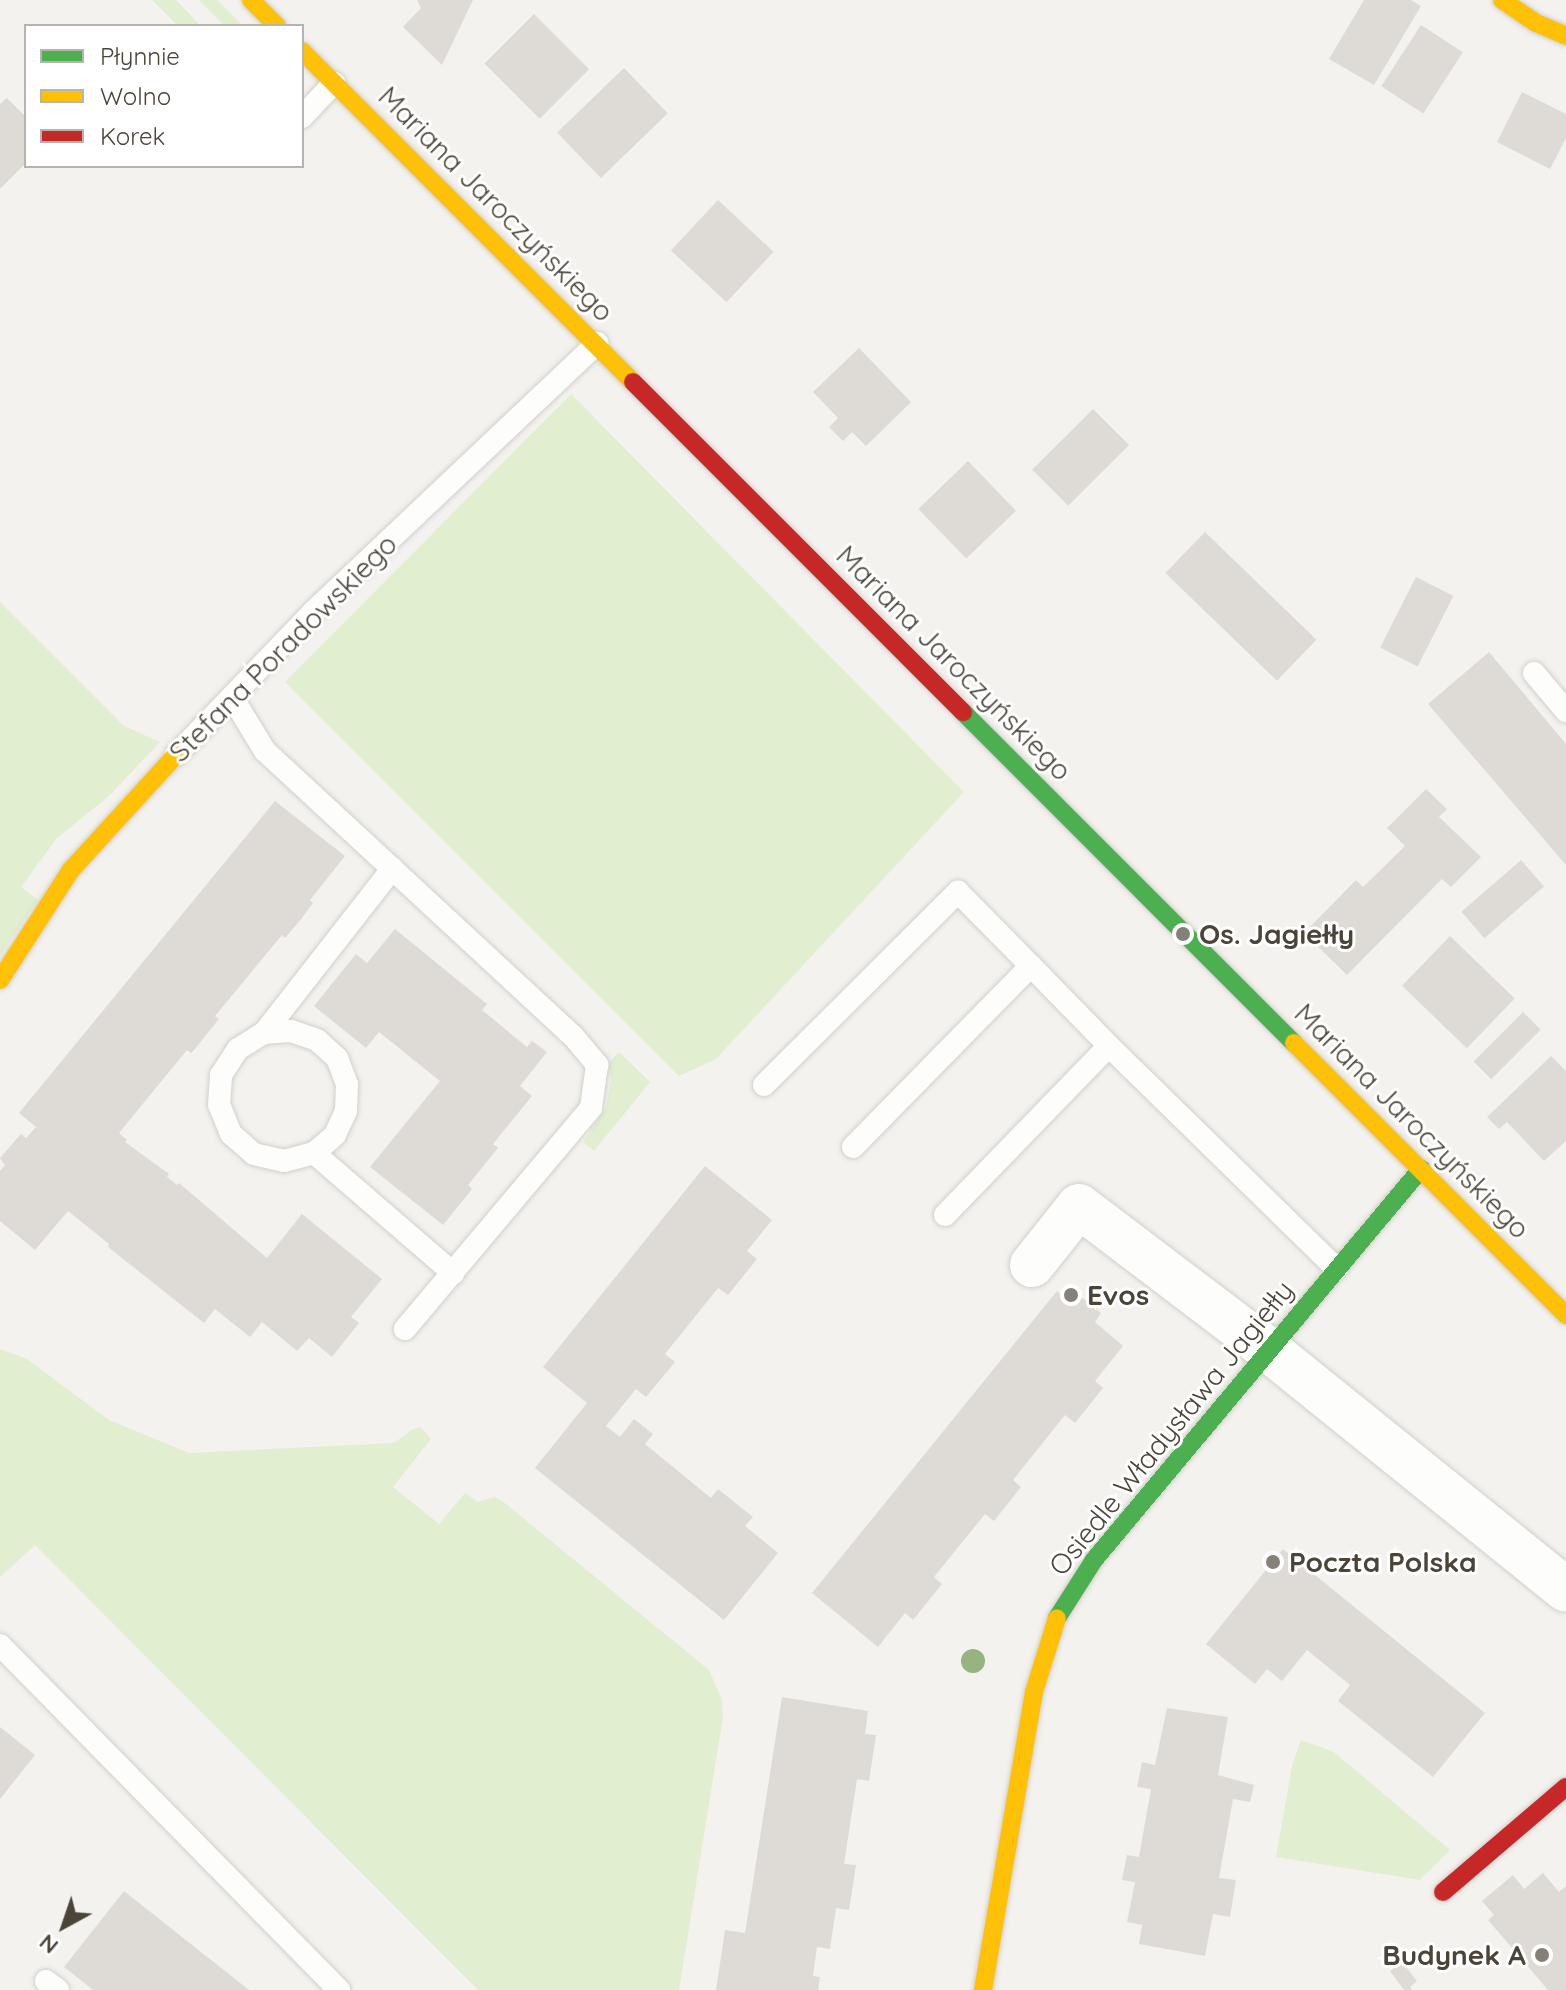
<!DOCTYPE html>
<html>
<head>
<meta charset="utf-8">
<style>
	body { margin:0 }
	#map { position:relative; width:1566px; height:1990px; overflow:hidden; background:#f4f2ee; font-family:Quicksand,sans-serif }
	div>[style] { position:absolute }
	.green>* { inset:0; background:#e1eecf }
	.building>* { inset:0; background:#dedbd6; transform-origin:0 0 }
	.roads { filter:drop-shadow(0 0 2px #d2d0cb) drop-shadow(0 0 2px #d2d0cb) }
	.lane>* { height:22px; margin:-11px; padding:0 11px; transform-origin:11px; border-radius:11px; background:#fdfdfc }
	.street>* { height:44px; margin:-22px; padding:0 22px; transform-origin:22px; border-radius:22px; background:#fdfdfc }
	.fast>* { height:18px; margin:-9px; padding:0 9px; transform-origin:9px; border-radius:9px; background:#4caf50 }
	.slow>* { height:18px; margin:-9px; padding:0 9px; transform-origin:9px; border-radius:9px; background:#ffc107 }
	.jam>* { height:18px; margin:-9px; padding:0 9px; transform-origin:9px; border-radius:9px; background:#c62828 }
	.trees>* { width:24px; height:24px; margin:-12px; border-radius:50%; background:#96b382 }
	.dots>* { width:22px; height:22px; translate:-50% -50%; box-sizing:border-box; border:4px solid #fff; border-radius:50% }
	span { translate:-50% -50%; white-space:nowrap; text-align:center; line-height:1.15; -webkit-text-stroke:6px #fff; paint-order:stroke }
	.street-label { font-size:28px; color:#4b4439 }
	.poi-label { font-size:28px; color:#4b4439; font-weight:700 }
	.left { translate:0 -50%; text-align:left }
	.right { translate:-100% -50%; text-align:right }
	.legend { position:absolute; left:24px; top:24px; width:280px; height:144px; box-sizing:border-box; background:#fff; border:2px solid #b7b4b0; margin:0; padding:10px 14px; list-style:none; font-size:24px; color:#4b4439 }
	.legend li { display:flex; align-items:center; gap:16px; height:40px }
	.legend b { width:40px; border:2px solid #b7b4b0 }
	.north { position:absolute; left:24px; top:1886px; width:80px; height:80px; -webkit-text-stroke:6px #fff; paint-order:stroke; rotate:220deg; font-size:22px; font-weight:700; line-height:32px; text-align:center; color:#4b4439 }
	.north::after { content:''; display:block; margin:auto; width:28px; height:36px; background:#4b4439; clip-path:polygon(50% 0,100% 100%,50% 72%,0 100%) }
</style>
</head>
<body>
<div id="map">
	<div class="green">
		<i style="clip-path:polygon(152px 0,176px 0,201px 26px,178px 26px)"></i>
		<i style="clip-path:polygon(199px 0,217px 0,243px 26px,225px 26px)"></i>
		<i style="clip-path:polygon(571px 394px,964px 792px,716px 1059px,679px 1076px,285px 682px)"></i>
		<i style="clip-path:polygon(0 602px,124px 726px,160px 742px,109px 796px,57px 838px,21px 887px,38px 900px,0 956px)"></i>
		<i style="clip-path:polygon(619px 1052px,650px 1082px,594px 1151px,583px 1142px,606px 1107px,611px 1079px,608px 1063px)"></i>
		<i style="clip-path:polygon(0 1349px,27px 1359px,109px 1420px,189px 1453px,394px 1443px,413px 1429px,421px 1427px,431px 1439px,393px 1487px,439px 1524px,465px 1493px,478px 1502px,494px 1497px,501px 1500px,709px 1670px,722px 1700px,723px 1717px,679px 1990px,478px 1990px,35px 1545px,0 1577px)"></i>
		<i style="clip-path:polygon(1301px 1740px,1334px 1752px,1450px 1850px,1420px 1880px,1276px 1857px,1292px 1766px)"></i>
	</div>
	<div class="building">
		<i style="clip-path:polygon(417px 0,473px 0,442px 65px,403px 27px,421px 8px)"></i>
		<i style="clip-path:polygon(1364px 0,1411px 0,1421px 6px,1374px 85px,1329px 59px)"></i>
		<i style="left:534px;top:14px;width:78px;height:70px;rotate:45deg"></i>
		<i style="left:1421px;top:25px;width:50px;height:73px;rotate:33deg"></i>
		<i style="left:624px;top:68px;width:63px;height:93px;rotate:46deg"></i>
		<i style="clip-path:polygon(1522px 92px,1566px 114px,1566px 138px,1550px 169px,1497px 142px)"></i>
		<i style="clip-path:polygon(7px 98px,26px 117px,26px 163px,0 189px,0 104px)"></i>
		<i style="left:718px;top:200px;width:76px;height:69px;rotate:43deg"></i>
		<i style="clip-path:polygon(859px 348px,911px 402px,866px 446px,852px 432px,843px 441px,829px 427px,838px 418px,813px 392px)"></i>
		<i style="left:1093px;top:409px;width:51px;height:86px;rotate:45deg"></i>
		<i style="left:968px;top:461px;width:69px;height:69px;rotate:46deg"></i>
		<i style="left:1205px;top:532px;width:155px;height:57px;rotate:44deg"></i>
		<i style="left:1416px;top:577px;width:42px;height:79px;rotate:27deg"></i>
		<i style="clip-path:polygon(1489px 652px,1566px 744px,1566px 865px,1428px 704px)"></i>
		<i style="clip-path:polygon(1426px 789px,1447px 809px,1439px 817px,1481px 857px,1451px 887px,1442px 879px,1347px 975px,1304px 933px,1356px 880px,1363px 887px,1405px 846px,1387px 828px)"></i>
		<i style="clip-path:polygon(275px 801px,345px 856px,310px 900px,313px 903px,302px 918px,285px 938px,282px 935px,215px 1016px,219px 1019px,194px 1050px,191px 1053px,187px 1050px,119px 1133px,127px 1140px,125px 1142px,169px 1174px,167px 1177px,177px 1185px,179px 1183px,267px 1258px,302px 1214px,382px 1279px,351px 1317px,359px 1323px,332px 1357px,309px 1338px,297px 1351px,262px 1322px,250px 1337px,215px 1309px,204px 1323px,108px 1247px,109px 1244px,68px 1211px,35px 1250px,0 1221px,0 1171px,5px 1165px,0 1158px,21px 1134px,26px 1138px,36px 1127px,19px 1113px)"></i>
		<i style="left:1521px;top:860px;width:35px;height:79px;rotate:49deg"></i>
		<i style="clip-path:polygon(395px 929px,487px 1004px,482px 1010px,527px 1047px,532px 1041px,547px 1052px,520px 1086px,532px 1096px,493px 1144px,498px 1148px,468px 1185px,472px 1189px,443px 1225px,370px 1167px,440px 1081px,379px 1032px,366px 1048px,314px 1006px,356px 954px,367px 963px)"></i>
		<i style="left:1450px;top:936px;width:90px;height:69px;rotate:44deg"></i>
		<i style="left:1523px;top:1012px;width:25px;height:70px;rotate:45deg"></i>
		<i style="clip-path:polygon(1551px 1056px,1566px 1071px,1566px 1141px,1544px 1161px,1507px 1122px,1499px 1129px,1487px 1117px)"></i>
		<i style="clip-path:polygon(705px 1166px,772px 1220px,747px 1251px,757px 1259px,728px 1295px,718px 1288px,665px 1354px,675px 1362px,646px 1397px,636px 1389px,606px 1426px,620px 1437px,634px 1419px,653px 1434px,645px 1444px,711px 1498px,718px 1489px,753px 1517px,745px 1526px,778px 1553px,724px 1620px,535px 1468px,587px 1403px,543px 1367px)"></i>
		<i style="clip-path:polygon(1070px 1288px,1101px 1313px,1095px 1322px,1123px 1346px,1095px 1381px,1103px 1388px,1075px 1423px,1065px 1415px,1013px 1480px,1021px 1487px,994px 1521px,985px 1514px,934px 1577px,942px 1584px,913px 1620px,905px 1613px,878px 1647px,812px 1593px,1057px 1291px,1063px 1296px)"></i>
		<i style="clip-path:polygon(1283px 1549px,1485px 1713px,1433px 1777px,1338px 1701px,1350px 1685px,1307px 1650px,1282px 1681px,1267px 1669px,1255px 1684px,1206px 1644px)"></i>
		<i style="clip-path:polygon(782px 1697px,868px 1711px,865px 1734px,876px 1735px,869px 1781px,857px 1779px,844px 1864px,856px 1865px,849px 1910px,836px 1908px,830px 1949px,817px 1947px,813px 1976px,820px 1977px,818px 1990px,716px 1990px,725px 1930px,745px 1933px)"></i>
		<i style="clip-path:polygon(1167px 1708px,1228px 1717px,1218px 1775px,1254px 1785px,1250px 1802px,1233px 1799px,1219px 1878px,1236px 1880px,1230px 1917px,1213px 1914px,1205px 1956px,1139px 1944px,1142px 1925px,1127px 1922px,1135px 1882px,1122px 1880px,1127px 1855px,1139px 1857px,1151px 1789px,1137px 1787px,1142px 1762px,1155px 1765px)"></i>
		<i style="clip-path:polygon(0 1727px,35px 1755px,0 1799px)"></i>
		<i style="clip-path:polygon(1543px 1873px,1559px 1892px,1566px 1886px,1566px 1990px,1548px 1990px,1488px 1920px,1494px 1915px,1482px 1901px,1513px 1875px,1524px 1889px)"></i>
		<i style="clip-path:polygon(124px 1891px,249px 1990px,93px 1990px,64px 1967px)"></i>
		<i style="clip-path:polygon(1402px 1962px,1417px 1981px,1410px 1987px,1412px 1990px,1404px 1990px,1390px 1971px)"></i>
	</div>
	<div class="roads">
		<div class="lane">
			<i style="left:302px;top:117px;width:47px;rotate:-46.7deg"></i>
			<i style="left:1534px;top:673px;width:50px;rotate:49.9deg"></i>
			<i style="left:232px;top:697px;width:63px;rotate:58.6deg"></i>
			<i style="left:265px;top:751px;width:420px;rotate:42.8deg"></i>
			<i style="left:573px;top:1036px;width:38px;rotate:50deg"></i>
			<i style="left:597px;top:1065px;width:43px;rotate:97.9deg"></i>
			<i style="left:591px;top:1108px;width:289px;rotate:130.1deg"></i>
			<i style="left:176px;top:755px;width:197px;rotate:-46.2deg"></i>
			<i style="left:312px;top:613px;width:393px;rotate:-43.4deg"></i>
			<i style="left:264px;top:1033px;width:27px;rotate:-4deg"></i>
			<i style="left:291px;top:1031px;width:28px;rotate:19deg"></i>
			<i style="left:317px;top:1040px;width:27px;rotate:42deg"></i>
			<i style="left:337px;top:1058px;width:28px;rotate:69deg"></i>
			<i style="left:347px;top:1084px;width:27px;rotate:92deg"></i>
			<i style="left:346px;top:1111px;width:26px;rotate:115deg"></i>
			<i style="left:335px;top:1135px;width:28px;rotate:139deg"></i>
			<i style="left:314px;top:1153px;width:31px;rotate:165deg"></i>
			<i style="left:284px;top:1161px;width:31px;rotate:-167deg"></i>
			<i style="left:254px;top:1154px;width:30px;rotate:-139deg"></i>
			<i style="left:231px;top:1134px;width:31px;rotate:-112deg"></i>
			<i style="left:219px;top:1105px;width:30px;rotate:-86deg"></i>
			<i style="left:221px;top:1075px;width:31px;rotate:-57deg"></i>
			<i style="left:238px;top:1049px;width:31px;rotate:-32deg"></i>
			<i style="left:264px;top:1033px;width:209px;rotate:-52deg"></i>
			<i style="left:764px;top:1085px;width:274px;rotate:-44.9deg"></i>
			<i style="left:958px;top:892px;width:104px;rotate:45.4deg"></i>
			<i style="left:853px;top:1147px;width:254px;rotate:-45.5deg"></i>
			<i style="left:1031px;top:966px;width:112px;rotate:45.7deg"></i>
			<i style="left:314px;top:1153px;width:184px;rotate:40.8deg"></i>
			<i style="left:945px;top:1215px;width:235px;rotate:-45.9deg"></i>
			<i style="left:1109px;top:1046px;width:318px;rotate:44.4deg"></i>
			<i style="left:0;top:1645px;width:484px;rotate:45.5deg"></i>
			<i style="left:46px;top:1981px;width:15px;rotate:37deg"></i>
		</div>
		<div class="street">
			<i style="left:1032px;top:1265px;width:75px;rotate:-51.5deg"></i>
			<i style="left:1079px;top:1206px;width:240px;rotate:37.2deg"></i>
			<i style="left:1270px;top:1351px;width:380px;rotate:38.9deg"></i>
		</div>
		<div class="fast">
			<i style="left:963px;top:712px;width:468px;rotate:45deg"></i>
			<i style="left:1057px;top:1618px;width:69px;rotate:-57.5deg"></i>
			<i style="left:1094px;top:1560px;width:510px;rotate:-50.09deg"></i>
		</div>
		<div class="slow">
			<i style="left:251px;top:0;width:37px;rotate:45deg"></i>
			<i style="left:1502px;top:0;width:41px;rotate:34.1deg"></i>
			<i style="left:1536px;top:23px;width:33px;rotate:23deg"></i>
			<i style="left:302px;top:51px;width:468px;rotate:45deg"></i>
			<i style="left:0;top:980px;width:131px;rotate:-57.2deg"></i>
			<i style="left:71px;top:870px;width:156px;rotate:-47.6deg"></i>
			<i style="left:1294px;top:1043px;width:385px;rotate:45deg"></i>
			<i style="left:983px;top:1990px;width:302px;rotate:-80.3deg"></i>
			<i style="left:1034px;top:1692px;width:77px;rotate:-72.7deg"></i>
		</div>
		<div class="jam">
			<i style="left:633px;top:382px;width:467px;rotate:45deg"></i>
			<i style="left:1443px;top:1892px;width:162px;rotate:-40.5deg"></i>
		</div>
	</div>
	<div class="trees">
		<i style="left:973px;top:1661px"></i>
	</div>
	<div class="dots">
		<i style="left:1183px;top:934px;background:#868178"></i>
		<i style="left:1071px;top:1295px;background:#868178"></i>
		<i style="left:1273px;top:1562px;background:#868178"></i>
		<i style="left:1542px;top:1955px;background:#868178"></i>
	</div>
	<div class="street-label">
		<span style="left:496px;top:204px;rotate:45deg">Mariana Jaroczyńskiego</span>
		<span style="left:283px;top:648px;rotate:-45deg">Stefana Poradowskiego</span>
		<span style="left:954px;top:663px;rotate:45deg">Mariana Jaroczyńskiego</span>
		<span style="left:1412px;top:1121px;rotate:45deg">Mariana Jaroczyńskiego</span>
		<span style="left:1171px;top:1428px;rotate:-51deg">Osiedle Władysława Jagiełły</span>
	</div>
	<div class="poi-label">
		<span class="left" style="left:1199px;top:934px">Os. Jagiełły</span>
		<span class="left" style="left:1087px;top:1295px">Evos</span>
		<span class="left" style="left:1289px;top:1562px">Poczta Polska</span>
		<span class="right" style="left:1526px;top:1955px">Budynek A</span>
	</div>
	<ul class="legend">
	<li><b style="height:10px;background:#4caf50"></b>Płynnie</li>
	<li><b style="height:10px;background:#ffc107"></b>Wolno</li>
	<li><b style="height:10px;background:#c62828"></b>Korek</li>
	</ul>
	<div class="north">N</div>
</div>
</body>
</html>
